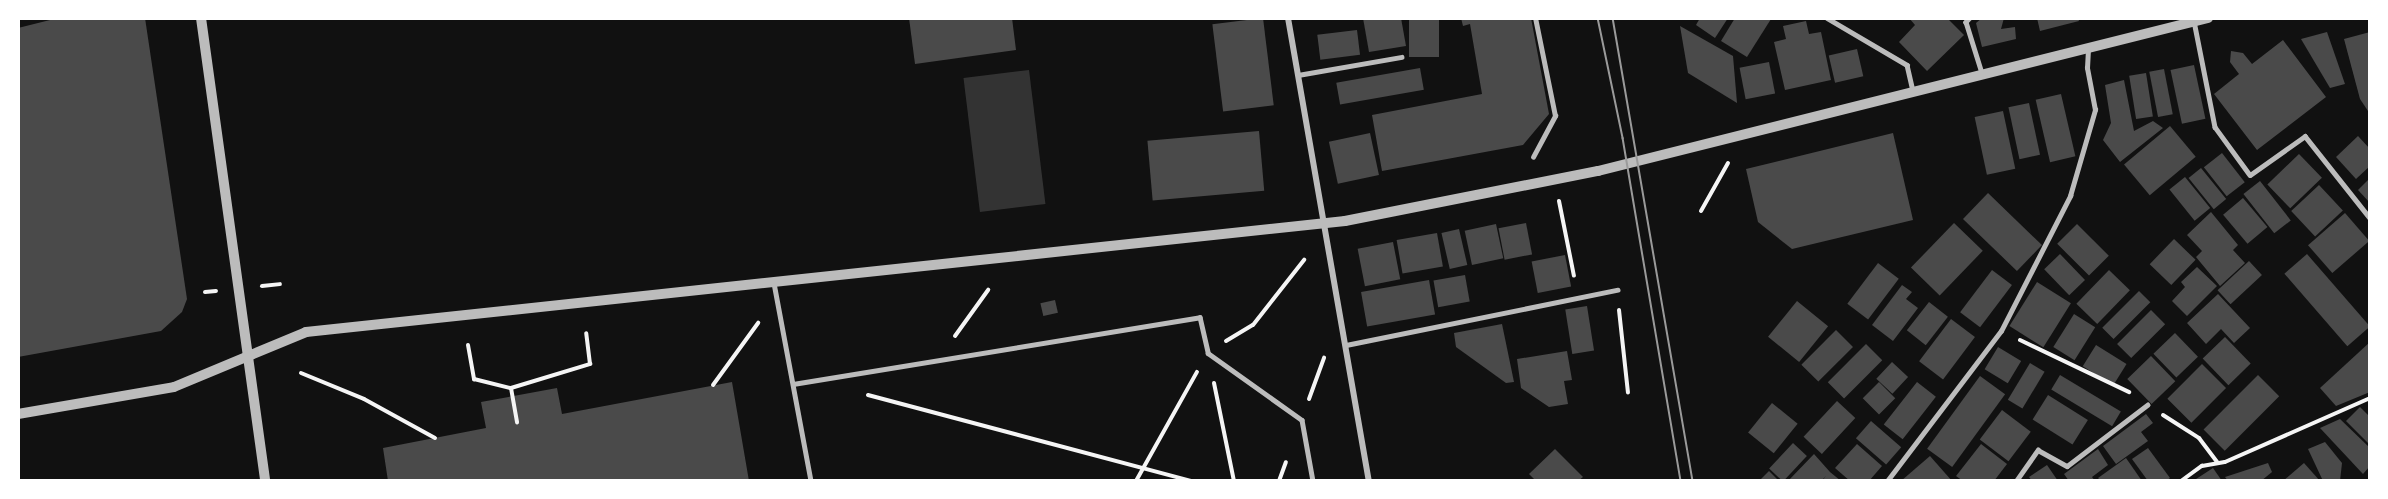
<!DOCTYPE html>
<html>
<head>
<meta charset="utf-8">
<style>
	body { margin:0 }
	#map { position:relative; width:2388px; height:499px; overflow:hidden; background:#111; font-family:"Alegreya Sans",sans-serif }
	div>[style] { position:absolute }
	.water>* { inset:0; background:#333; transform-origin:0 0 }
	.building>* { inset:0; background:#4a4a4a; transform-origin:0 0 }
	.path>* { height:4px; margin:-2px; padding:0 2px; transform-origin:2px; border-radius:2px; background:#f5f5f5 }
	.service>* { height:4.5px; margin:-2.25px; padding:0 2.25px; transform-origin:2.25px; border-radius:2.25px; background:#bcbcbc }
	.minor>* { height:6px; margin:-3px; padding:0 3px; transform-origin:3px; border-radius:3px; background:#bcbcbc }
	.tertiary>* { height:10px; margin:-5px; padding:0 5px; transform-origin:5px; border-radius:5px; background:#bcbcbc }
	.tram>* { height:1.5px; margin:-0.75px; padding:0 0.75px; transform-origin:0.75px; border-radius:0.75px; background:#9a9a9a }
	span { translate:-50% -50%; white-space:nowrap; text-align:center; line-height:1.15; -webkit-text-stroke:6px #fff; paint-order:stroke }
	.frame { position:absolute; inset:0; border:20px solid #fff; pointer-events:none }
</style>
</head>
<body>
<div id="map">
	<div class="water">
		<i style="left:1029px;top:70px;width:135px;height:66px;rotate:83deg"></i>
	</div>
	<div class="building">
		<i style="clip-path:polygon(58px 18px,145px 18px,187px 299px,182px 312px,161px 331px,18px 357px,18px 28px)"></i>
		<i style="clip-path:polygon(909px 18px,1012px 18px,1016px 50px,915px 64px)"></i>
		<i style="left:1263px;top:18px;width:88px;height:51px;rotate:83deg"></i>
		<i style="clip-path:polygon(1363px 18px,1401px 18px,1406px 46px,1369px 52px)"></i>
		<i style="left:1409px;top:18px;width:30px;height:39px"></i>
		<i style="clip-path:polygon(1461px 18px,1531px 18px,1549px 114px,1523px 145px,1382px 171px,1372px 115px,1482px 94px,1470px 24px,1463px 26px)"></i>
		<i style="clip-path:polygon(1700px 18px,1728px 18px,1715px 38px,1696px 25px)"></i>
		<i style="clip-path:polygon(1735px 18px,1771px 19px,1747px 57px,1721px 41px)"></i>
		<i style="clip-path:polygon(1909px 18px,1947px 18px,1964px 35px,1927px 71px,1899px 42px,1915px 25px)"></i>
		<i style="clip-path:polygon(1982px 18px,2004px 18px,2001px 29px,2015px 27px,2016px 39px,1982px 47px,1976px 23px)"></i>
		<i style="clip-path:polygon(2037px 18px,2078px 18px,2079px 21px,2040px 31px)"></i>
		<i style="clip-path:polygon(1806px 21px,1809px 34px,1821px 32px,1831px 80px,1785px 90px,1774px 42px,1786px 39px,1783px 26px)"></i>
		<i style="clip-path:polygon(1680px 26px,1733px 56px,1737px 103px,1688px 73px)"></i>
		<i style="left:1357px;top:30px;width:25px;height:40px;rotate:83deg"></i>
		<i style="clip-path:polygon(2327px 32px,2345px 84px,2330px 88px,2301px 39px)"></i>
		<i style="clip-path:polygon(2370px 32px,2370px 114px,2360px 99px,2344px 39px)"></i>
		<i style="clip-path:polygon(2283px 40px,2326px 97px,2257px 150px,2214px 94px,2239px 74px,2230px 62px,2231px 51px,2243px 53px,2252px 64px)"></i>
		<i style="left:1857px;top:49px;width:28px;height:29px;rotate:77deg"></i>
		<i style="left:1769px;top:62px;width:32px;height:30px;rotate:79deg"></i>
		<i style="left:2194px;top:65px;width:55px;height:24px;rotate:78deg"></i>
		<i style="left:1420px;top:68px;width:22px;height:85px;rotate:80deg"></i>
		<i style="left:2164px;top:69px;width:46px;height:15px;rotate:79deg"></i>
		<i style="left:2146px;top:73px;width:44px;height:17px;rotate:81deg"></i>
		<i style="clip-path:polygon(2124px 80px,2134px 131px,2153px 121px,2163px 128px,2120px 162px,2103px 140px,2111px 123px,2105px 85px)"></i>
		<i style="left:2061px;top:94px;width:64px;height:26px;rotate:77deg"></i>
		<i style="left:2029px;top:103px;width:53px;height:21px;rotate:78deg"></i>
		<i style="left:2003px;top:111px;width:59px;height:29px;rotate:78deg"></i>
		<i style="left:2170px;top:126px;width:40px;height:60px;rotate:50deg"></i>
		<i style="left:1259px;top:131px;width:60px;height:112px;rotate:85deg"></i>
		<i style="left:1370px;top:133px;width:43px;height:42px;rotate:78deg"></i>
		<i style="clip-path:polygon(1893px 133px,1913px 220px,1792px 249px,1758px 222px,1746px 169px)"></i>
		<i style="clip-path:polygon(2358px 136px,2370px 149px,2370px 166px,2356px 179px,2336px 157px)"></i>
		<i style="left:2222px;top:153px;width:37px;height:23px;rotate:52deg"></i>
		<i style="left:2299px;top:154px;width:33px;height:44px;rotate:46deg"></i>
		<i style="left:2201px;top:168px;width:40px;height:16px;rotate:51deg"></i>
		<i style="left:2185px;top:177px;width:40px;height:20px;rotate:51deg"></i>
		<i style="clip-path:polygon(2370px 178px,2370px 203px,2358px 190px)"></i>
		<i style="left:2260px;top:181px;width:50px;height:21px;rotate:52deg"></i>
		<i style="left:2319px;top:185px;width:35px;height:38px;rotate:47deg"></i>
		<i style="left:1988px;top:193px;width:75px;height:36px;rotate:44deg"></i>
		<i style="left:2243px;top:198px;width:38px;height:26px;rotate:50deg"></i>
		<i style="clip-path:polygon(2211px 212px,2238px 245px,2233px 250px,2245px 263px,2220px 286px,2196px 257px,2202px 251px,2187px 235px)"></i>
		<i style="left:2345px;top:213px;width:37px;height:49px;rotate:49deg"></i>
		<i style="left:1526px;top:223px;width:32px;height:28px;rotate:79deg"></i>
		<i style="left:1954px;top:223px;width:40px;height:62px;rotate:44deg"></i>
		<i style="left:1496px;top:224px;width:35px;height:32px;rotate:78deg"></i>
		<i style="left:2077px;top:224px;width:45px;height:28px;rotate:45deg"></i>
		<i style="left:1459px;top:229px;width:37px;height:18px;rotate:77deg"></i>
		<i style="left:1437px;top:233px;width:34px;height:41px;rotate:80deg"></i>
		<i style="left:2174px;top:239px;width:30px;height:35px;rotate:44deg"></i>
		<i style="left:1393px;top:242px;width:38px;height:36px;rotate:79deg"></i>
		<i style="left:2060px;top:254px;width:36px;height:22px;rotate:46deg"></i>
		<i style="left:2307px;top:254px;width:96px;height:30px;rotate:49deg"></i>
		<i style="left:1565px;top:255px;width:32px;height:34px;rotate:79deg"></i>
		<i style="left:2249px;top:261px;width:19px;height:43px;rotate:47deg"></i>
		<i style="left:1878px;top:263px;width:26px;height:51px;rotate:37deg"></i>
		<i style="clip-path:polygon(2197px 267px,2217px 286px,2187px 316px,2172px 301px,2185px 287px,2181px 282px)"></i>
		<i style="left:1992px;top:270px;width:25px;height:53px;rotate:37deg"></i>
		<i style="left:2109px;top:270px;width:29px;height:47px;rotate:44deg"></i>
		<i style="left:1465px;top:275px;width:27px;height:32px;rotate:80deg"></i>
		<i style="left:1429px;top:280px;width:35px;height:69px;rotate:80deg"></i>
		<i style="left:2037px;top:282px;width:40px;height:52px;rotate:32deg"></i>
		<i style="clip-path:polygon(1902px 285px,1912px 292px,1906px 299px,1918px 308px,1893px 341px,1872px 325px)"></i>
		<i style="left:2139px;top:291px;width:16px;height:52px;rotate:45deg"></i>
		<i style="clip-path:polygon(2218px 294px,2250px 328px,2234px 343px,2221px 329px,2206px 344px,2187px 323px)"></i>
		<i style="left:1055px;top:300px;width:13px;height:15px;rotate:77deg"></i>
		<i style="left:1797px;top:301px;width:40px;height:46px;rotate:39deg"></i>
		<i style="left:1929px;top:302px;width:24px;height:36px;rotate:38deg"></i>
		<i style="left:1587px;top:306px;width:45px;height:22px;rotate:81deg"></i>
		<i style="left:2151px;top:310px;width:20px;height:48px;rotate:45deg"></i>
		<i style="left:2074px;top:314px;width:25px;height:39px;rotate:32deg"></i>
		<i style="left:1951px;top:319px;width:30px;height:53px;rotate:37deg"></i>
		<i style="clip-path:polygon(1502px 324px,1514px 382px,1506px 383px,1456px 347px,1454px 333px)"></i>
		<i style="left:1836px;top:330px;width:24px;height:49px;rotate:45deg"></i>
		<i style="left:2175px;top:333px;width:33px;height:30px;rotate:46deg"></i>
		<i style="left:2225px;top:337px;width:37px;height:31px;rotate:46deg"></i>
		<i style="clip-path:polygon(2370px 342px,2370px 392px,2336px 406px,2320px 388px)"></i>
		<i style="left:1866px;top:344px;width:23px;height:54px;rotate:45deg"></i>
		<i style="left:2096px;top:345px;width:36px;height:25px;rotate:32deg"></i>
		<i style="left:1998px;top:347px;width:27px;height:26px;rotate:31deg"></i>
		<i style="clip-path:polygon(1567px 351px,1572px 380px,1564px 381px,1568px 404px,1549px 407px,1521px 388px,1517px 359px)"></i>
		<i style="left:2151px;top:356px;width:35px;height:33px;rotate:46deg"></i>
		<i style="left:1892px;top:362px;width:22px;height:23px;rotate:43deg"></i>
		<i style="left:2030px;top:363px;width:17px;height:43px;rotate:31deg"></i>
		<i style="left:2202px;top:364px;width:34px;height:49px;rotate:45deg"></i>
		<i style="left:2060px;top:375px;width:71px;height:17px;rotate:31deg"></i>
		<i style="left:2258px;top:375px;width:30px;height:77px;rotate:45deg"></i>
		<i style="left:1980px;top:376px;width:31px;height:90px;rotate:36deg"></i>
		<i style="clip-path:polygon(732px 382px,749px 481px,388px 481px,383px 448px,486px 428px,481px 402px,557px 388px,562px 414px)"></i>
		<i style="left:1879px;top:382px;width:23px;height:23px;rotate:45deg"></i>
		<i style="left:1917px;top:382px;width:24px;height:54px;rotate:38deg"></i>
		<i style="left:2048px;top:395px;width:47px;height:29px;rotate:32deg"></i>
		<i style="left:1837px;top:401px;width:25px;height:49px;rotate:43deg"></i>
		<i style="left:1772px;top:403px;width:33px;height:38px;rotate:39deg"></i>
		<i style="clip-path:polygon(2360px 407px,2370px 417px,2370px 445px,2346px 421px)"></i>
		<i style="left:2002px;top:410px;width:36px;height:37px;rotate:37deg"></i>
		<i style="clip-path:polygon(2146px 414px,2153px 423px,2141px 432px,2148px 441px,2116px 464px,2103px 446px)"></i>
		<i style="clip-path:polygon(2340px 419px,2370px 448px,2370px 466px,2363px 474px,2320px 428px)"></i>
		<i style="left:1871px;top:421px;width:40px;height:23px;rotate:41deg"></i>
		<i style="clip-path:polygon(2325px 442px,2342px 463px,2340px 481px,2323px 481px,2308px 449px)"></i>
		<i style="left:1793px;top:443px;width:19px;height:35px;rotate:43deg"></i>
		<i style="clip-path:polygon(1857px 444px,1882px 466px,1869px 481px,1850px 481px,1835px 468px)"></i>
		<i style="clip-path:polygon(1981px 444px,2007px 464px,1994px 481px,1963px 481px,1956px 476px)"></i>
		<i style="clip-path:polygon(2148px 448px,2170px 478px,2166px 481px,2148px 481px,2132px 459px)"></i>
		<i style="clip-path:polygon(1555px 449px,1583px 477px,1578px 481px,1536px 481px,1529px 474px)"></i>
		<i style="clip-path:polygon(2098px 449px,2108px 465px,2092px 477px,2095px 481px,2069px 481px,2064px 474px)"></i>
		<i style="clip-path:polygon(1814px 454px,1830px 472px,1841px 481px,1822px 481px,1826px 476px,1821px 481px,1788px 481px)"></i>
		<i style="clip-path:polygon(1930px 456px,1952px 481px,1901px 481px)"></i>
		<i style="clip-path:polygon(2126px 458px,2142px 481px,2101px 481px,2098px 478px)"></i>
		<i style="clip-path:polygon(2268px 463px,2272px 472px,2261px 481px,2228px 481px,2225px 477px)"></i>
		<i style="clip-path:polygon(2304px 463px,2320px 481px,2283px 481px)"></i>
		<i style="clip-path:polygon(2047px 465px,2058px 481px,2032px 481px,2029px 477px)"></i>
		<i style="clip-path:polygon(2213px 468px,2222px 481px,2193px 481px)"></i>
		<i style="clip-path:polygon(1769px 471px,1779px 481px,1759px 481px)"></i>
	</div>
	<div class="path">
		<i style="left:1559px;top:201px;width:76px;rotate:78.7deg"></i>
		<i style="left:1701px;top:211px;width:55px;rotate:-60.6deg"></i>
		<i style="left:262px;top:286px;width:18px;rotate:-6deg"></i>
		<i style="left:205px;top:292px;width:11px;rotate:-5deg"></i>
		<i style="left:1619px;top:310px;width:83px;rotate:83.8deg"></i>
		<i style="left:955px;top:336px;width:57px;rotate:-54.3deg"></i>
		<i style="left:2020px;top:340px;width:121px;rotate:25.5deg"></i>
		<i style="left:1226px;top:341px;width:31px;rotate:-31deg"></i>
		<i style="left:1253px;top:325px;width:83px;rotate:-51.9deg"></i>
		<i style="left:468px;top:345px;width:35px;rotate:80deg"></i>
		<i style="left:474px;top:379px;width:38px;rotate:14deg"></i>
		<i style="left:511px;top:388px;width:35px;rotate:80deg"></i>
		<i style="left:301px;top:373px;width:68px;rotate:22.4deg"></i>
		<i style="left:364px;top:399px;width:81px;rotate:28.8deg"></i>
		<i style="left:1214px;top:383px;width:100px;rotate:78.5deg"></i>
		<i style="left:713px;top:385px;width:77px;rotate:-54deg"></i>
		<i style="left:511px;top:388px;width:83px;rotate:-16.9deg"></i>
		<i style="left:590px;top:364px;width:31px;rotate:-97deg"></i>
		<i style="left:868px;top:395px;width:335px;rotate:14.9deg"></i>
		<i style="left:1309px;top:399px;width:44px;rotate:-69.9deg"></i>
		<i style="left:2163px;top:415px;width:43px;rotate:32.6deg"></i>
		<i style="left:2199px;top:438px;width:31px;rotate:53deg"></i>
		<i style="left:1136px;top:481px;width:125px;rotate:-60.8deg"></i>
		<i style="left:1279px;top:481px;width:20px;rotate:-70deg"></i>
		<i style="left:2181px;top:481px;width:26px;rotate:-36deg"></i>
		<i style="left:2202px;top:466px;width:23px;rotate:-10deg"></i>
		<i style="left:2225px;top:462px;width:158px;rotate:-23.8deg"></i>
	</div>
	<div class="service">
		<i style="left:1827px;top:18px;width:93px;rotate:30.4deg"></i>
		<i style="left:1907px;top:65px;width:26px;rotate:77deg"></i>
		<i style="left:1970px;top:18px;width:6px;rotate:135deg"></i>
		<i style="left:1966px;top:22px;width:53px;rotate:72.6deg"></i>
		<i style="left:2194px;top:21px;width:108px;rotate:78.8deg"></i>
		<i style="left:2215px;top:127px;width:59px;rotate:53.9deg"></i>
		<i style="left:2250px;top:175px;width:67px;rotate:-35.3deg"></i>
		<i style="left:2305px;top:136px;width:105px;rotate:51.6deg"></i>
		<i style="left:1298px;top:75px;width:105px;rotate:-9.9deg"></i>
		<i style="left:1533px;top:157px;width:47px;rotate:-61.8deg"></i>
		<i style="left:1555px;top:116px;width:100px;rotate:-101.5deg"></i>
		<i style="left:774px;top:283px;width:201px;rotate:79.4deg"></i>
		<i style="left:1346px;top:345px;width:277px;rotate:-11.5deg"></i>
		<i style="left:793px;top:384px;width:412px;rotate:-9.3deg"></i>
		<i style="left:1200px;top:317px;width:37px;rotate:77deg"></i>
		<i style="left:1208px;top:353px;width:115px;rotate:35.5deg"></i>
		<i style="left:1302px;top:420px;width:62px;rotate:79.8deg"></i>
		<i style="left:1887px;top:481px;width:188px;rotate:-52.8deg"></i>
		<i style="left:2001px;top:331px;width:152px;rotate:-62.9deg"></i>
		<i style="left:2070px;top:196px;width:90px;rotate:-73.8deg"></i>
		<i style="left:2095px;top:110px;width:43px;rotate:-100.8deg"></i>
		<i style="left:2087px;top:68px;width:20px;rotate:-87deg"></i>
		<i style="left:2016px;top:481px;width:38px;rotate:-55deg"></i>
		<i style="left:2038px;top:450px;width:33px;rotate:29deg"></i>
		<i style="left:2067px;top:466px;width:101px;rotate:-37.3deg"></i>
	</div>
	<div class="minor">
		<i style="left:1288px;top:18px;width:470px;rotate:80.1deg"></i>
	</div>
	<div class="tertiary">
		<i style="left:201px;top:18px;width:467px;rotate:82.1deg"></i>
		<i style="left:18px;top:414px;width:158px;rotate:-9.8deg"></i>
		<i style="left:174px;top:387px;width:143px;rotate:-22.6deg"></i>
		<i style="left:306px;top:332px;width:1045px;rotate:-6.1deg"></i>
		<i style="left:1345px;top:221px;width:258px;rotate:-11.2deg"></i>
		<i style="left:1598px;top:171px;width:629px;rotate:-14.08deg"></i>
	</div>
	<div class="tram">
		<i style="left:1598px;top:18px;width:123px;rotate:78.2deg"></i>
		<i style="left:1623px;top:138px;width:348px;rotate:80.4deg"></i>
		<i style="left:1613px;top:18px;width:470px;rotate:80.2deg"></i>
	</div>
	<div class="frame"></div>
</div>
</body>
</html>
